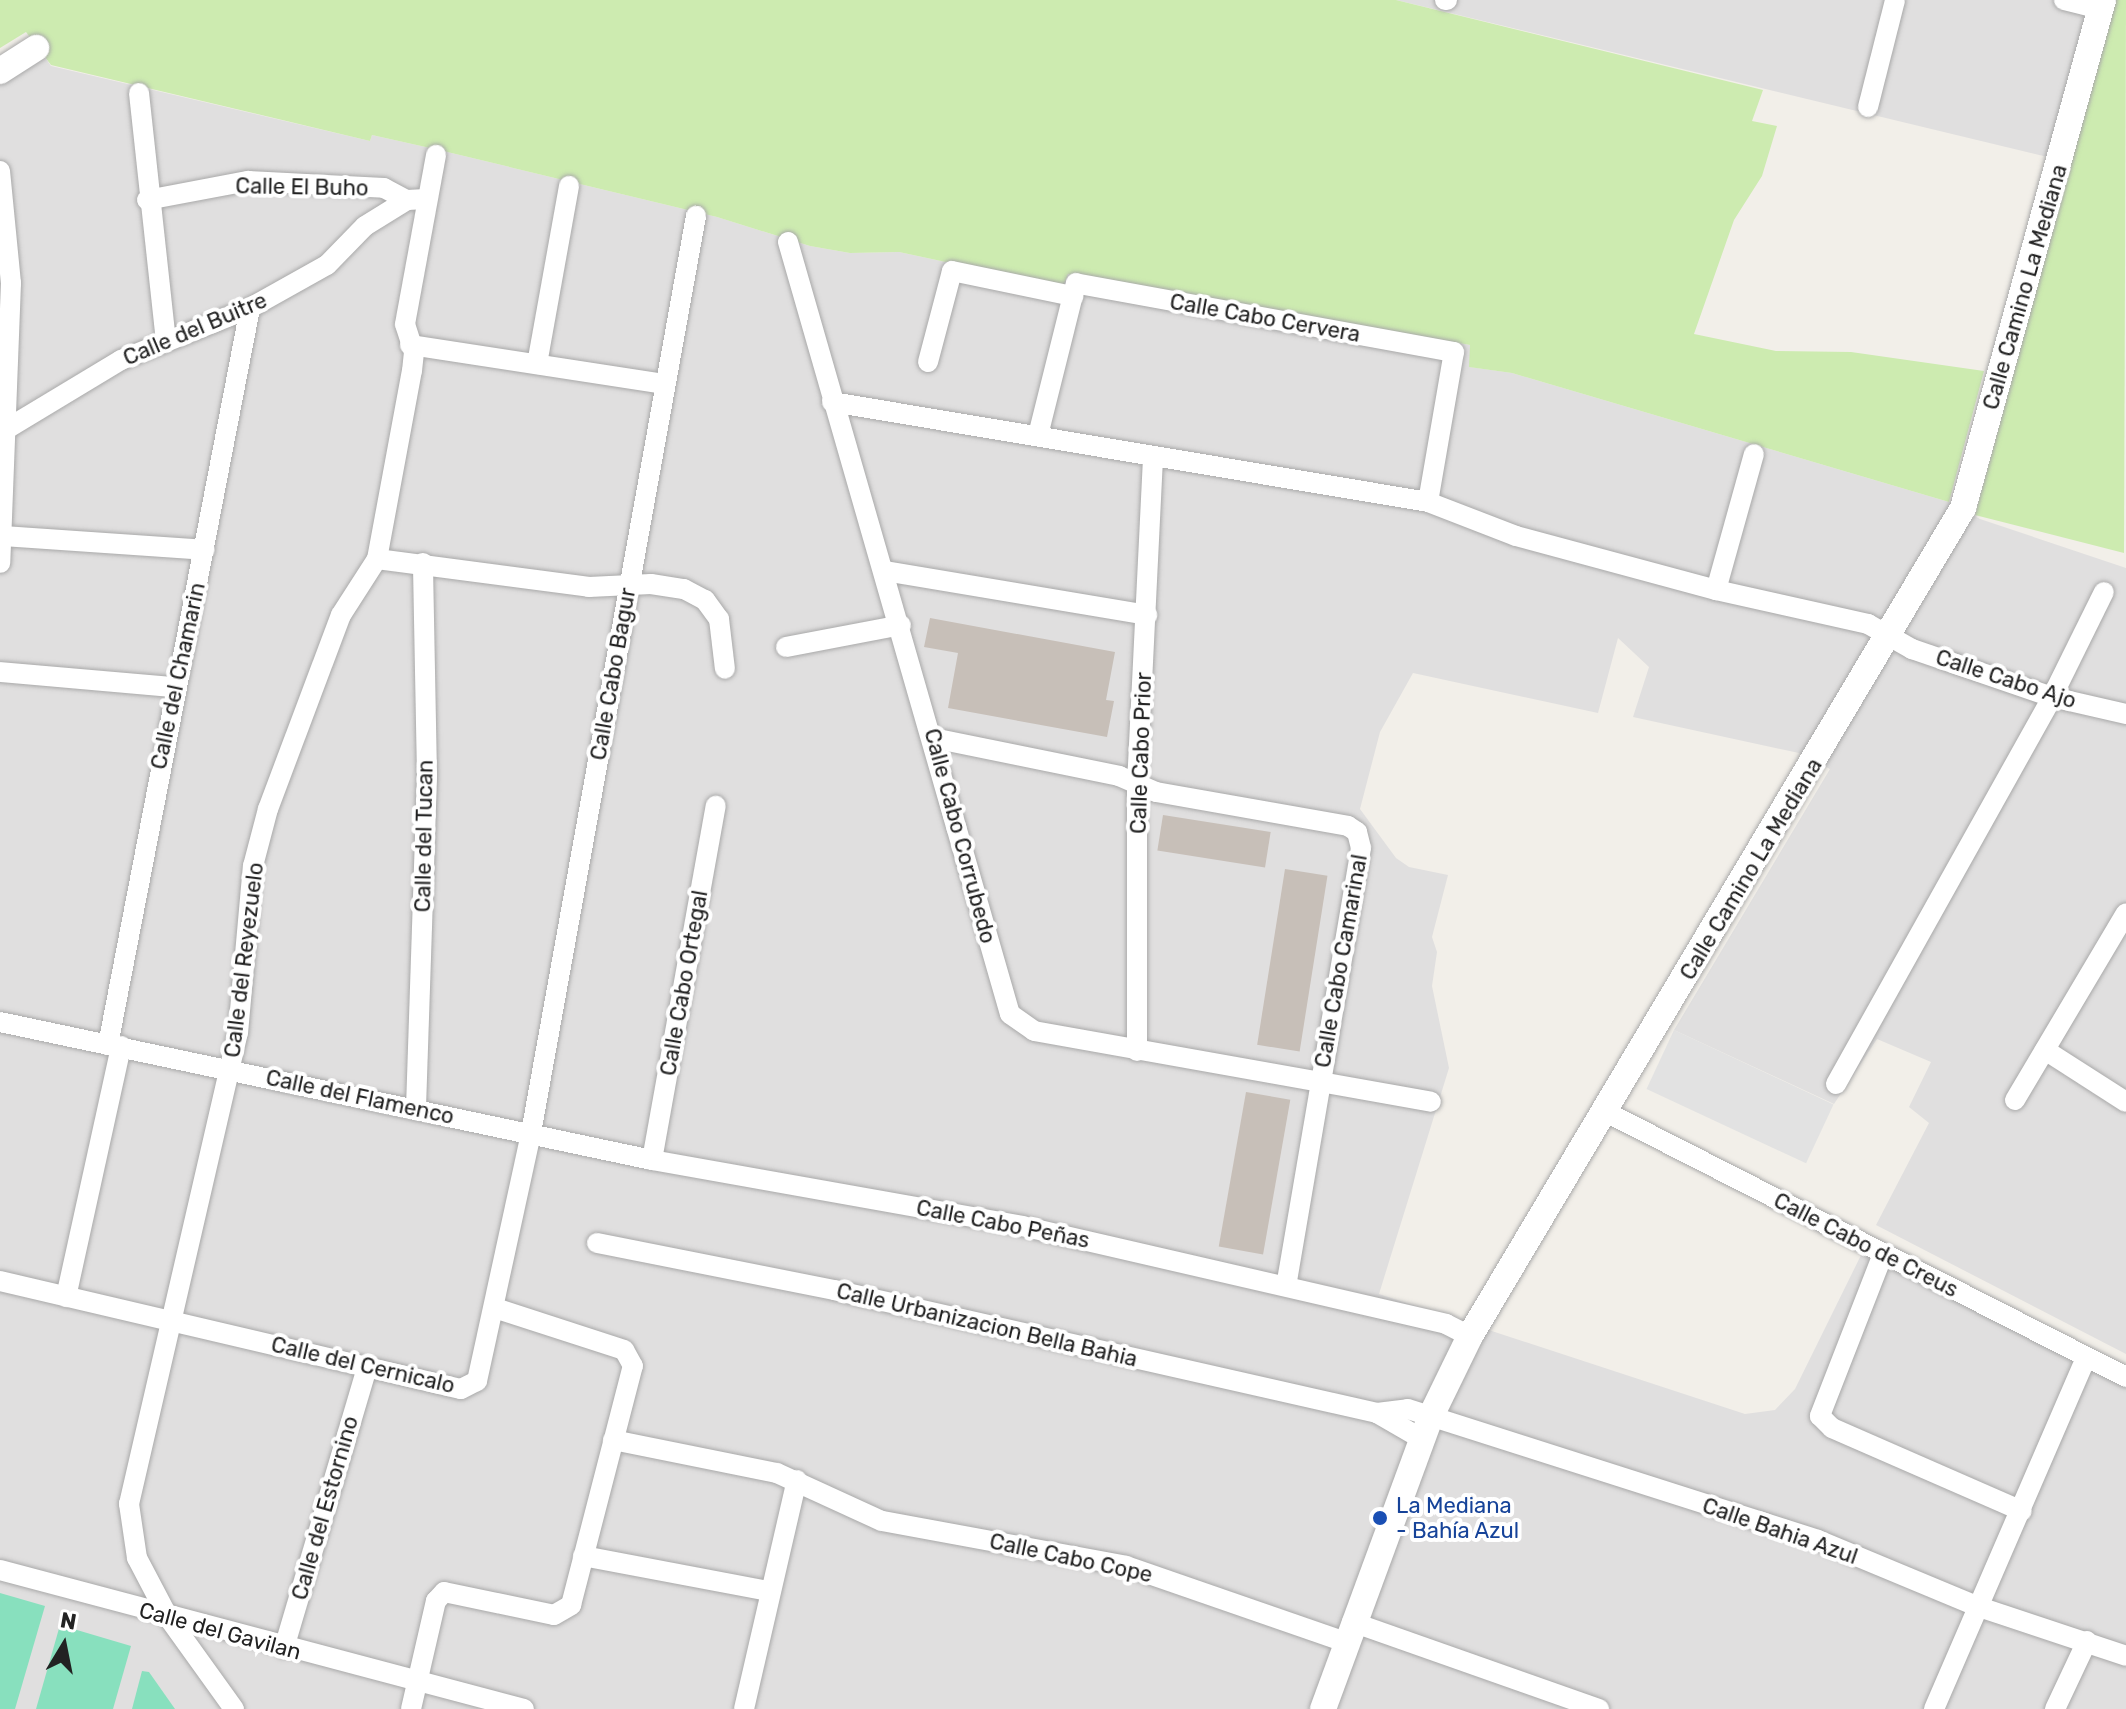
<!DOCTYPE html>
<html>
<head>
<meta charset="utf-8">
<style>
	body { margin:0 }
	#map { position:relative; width:2126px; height:1709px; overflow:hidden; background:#f2efe9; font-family:Rubik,sans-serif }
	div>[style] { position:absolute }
	.residential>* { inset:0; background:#e0dfdf }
	.grass>* { inset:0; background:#cdebb0 }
	.pitch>* { inset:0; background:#88e0be }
	.parking>* { inset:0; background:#e2e2e2; transform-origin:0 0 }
	.building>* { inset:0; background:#c7bfb8; transform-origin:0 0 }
	.roads { filter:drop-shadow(0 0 2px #a9a9a9) drop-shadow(0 0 2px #a9a9a9) }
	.minor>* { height:20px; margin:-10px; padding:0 10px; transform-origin:10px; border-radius:10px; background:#fff }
	.tertiary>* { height:26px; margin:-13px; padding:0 13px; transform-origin:13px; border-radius:13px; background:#fff }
	.dots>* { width:22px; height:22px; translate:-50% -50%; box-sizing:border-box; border:4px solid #fff; border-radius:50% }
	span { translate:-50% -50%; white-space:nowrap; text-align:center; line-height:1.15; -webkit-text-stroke:8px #fff; paint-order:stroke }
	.street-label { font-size:22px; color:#222 }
	.transit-label { font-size:22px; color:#164399 }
	.left { translate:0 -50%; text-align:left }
	.north { position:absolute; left:24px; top:1605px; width:80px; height:80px; -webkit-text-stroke:6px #fff; paint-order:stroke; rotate:10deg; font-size:22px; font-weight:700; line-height:32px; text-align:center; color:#222 }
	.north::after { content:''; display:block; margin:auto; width:28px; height:36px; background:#222; clip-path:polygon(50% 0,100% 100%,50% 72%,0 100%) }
</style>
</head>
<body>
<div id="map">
	<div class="residential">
		<i style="clip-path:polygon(1396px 0,2103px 0,2060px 160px)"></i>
		<i style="clip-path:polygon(38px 47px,51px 66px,370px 141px,372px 135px,439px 150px,717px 217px,810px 246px,850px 253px,899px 252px,1063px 287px,1067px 274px,1470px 345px,1470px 367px,1512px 373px,1949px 502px,1980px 519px,2126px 568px,2126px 1354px,1876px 1225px,1929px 1123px,1909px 1107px,1931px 1062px,1877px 1039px,1834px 1104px,1674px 1030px,1830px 769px,1799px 753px,1633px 717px,1649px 667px,1618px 638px,1598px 713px,1413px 673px,1380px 732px,1360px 809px,1396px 858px,1409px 867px,1448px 875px,1432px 937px,1437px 952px,1432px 986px,1449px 1068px,1379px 1294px,1745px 1414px,1775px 1410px,1795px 1389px,1866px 1245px,2126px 1377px,2126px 1709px,0 1709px,0 71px)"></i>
	</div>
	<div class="grass">
		<i style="clip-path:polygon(0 0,1396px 0,1763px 90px,1752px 121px,1777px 126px,1762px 176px,1734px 220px,1694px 334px,1776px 351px,1851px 352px,1984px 371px,1949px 502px,1512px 373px,1469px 367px,1470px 345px,1068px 274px,1063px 287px,899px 252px,850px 253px,810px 246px,717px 217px,439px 150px,372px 135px,370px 141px,51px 65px,26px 32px,0 48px)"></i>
		<i style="clip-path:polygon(2114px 0,2126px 0,2124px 553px,1975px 515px)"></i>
	</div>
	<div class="pitch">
		<i style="clip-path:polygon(0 1593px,45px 1606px,15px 1709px,0 1709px)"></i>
		<i style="clip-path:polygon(60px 1625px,131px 1646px,113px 1709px,36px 1709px)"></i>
		<i style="clip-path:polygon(142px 1671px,149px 1672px,175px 1709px,132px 1709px)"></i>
	</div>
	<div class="parking">
		<i style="left:1674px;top:1030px;width:176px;height:65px;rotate:25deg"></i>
	</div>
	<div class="building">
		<i style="clip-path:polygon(930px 618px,1115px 652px,1106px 700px,1114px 701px,1107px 737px,948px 708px,958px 653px,924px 647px)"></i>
		<i style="left:1163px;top:815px;width:109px;height:36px;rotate:9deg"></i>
		<i style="left:1285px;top:869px;width:43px;height:178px;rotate:9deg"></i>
		<i style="left:1246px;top:1092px;width:45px;height:157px;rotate:10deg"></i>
	</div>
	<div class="roads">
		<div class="minor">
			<i style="left:1445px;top:0;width:2px"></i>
			<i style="left:2064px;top:0;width:38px;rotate:14deg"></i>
			<i style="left:139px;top:93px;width:249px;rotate:83.8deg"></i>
			<i style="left:1868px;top:107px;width:110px;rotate:-75.8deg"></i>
			<i style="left:0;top:171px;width:113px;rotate:84.4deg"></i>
			<i style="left:11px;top:283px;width:280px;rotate:92.2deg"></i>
			<i style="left:147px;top:200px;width:103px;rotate:-10.7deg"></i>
			<i style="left:248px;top:181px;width:136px;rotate:2.9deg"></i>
			<i style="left:384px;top:188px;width:26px;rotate:28deg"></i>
			<i style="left:788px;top:242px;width:803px;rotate:73.96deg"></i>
			<i style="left:1010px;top:1014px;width:29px;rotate:35deg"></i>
			<i style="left:1034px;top:1031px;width:403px;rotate:10.1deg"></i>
			<i style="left:410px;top:345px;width:258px;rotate:8.7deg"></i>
			<i style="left:928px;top:362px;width:94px;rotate:-75.2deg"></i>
			<i style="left:952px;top:271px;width:124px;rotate:11.7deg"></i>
			<i style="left:537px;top:364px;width:181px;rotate:-79.8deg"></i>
			<i style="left:832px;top:402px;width:604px;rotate:9.52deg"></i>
			<i style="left:1428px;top:502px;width:152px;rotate:-80.2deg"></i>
			<i style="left:1454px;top:352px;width:384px;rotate:-169.7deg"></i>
			<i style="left:1076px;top:283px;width:157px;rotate:104deg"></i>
			<i style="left:0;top:433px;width:141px;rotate:-31.1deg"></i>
			<i style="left:121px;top:360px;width:139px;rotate:-22deg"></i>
			<i style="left:250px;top:308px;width:88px;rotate:-29.2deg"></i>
			<i style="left:327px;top:265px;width:54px;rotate:-45.7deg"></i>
			<i style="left:365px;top:226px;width:49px;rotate:-31.8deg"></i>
			<i style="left:407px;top:200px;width:19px;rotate:-3deg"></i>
			<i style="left:1428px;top:502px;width:94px;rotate:21.1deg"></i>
			<i style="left:1516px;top:536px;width:207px;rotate:15.1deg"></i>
			<i style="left:1716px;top:590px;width:156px;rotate:12.6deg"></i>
			<i style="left:1868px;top:624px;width:51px;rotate:29.6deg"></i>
			<i style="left:1912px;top:649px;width:148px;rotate:18.9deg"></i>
			<i style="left:2052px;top:697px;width:76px;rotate:12.9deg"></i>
			<i style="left:2px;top:536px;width:203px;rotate:3.9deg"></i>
			<i style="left:377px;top:559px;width:214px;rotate:7.5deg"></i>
			<i style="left:589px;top:587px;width:62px;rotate:-2.8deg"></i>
			<i style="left:651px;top:584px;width:33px;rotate:9deg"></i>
			<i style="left:684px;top:589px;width:24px;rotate:28deg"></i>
			<i style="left:705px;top:600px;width:24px;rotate:54deg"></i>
			<i style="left:719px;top:619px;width:50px;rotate:83.2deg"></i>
			<i style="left:885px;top:571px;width:266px;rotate:9.5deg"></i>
			<i style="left:1716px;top:590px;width:141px;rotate:-74.4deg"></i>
			<i style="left:786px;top:647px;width:117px;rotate:-10.8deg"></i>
			<i style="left:0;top:672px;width:174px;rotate:5deg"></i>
			<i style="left:933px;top:738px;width:190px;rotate:11.5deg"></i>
			<i style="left:1119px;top:776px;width:40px;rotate:23.4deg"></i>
			<i style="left:1156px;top:792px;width:195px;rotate:10deg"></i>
			<i style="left:1348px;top:826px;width:11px;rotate:34deg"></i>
			<i style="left:1357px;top:832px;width:16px;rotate:76deg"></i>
			<i style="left:1361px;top:848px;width:443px;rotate:99.7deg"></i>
			<i style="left:0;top:1022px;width:666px;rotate:11.95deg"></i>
			<i style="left:652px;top:1160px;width:376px;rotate:10.1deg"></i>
			<i style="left:1022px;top:1226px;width:435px;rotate:13deg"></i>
			<i style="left:1446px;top:1324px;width:27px;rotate:27deg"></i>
			<i style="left:108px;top:1045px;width:751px;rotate:-79.09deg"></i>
			<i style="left:2045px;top:1050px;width:96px;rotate:32.7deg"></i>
			<i style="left:1137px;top:1051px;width:266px;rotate:-90deg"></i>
			<i style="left:1137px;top:785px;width:329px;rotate:-87.2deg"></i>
			<i style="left:1836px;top:1084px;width:443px;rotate:-60.8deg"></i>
			<i style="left:2052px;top:697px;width:117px;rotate:-63.7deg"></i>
			<i style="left:2015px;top:1100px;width:217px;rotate:-59.3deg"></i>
			<i style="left:416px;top:1108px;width:333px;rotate:-88.1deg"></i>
			<i style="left:427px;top:775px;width:212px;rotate:-91.1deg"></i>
			<i style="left:1606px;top:1112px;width:584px;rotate:27deg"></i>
			<i style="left:652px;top:1160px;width:360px;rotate:-79.8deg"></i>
			<i style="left:597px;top:1243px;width:242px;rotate:11.2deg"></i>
			<i style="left:834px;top:1290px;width:557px;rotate:12.76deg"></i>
			<i style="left:1377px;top:1413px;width:31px;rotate:-7deg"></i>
			<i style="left:1408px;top:1409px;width:430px;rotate:17.7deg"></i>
			<i style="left:1818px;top:1540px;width:174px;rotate:22.6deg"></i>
			<i style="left:1979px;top:1607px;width:155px;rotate:18.4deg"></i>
			<i style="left:1883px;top:1254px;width:174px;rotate:111.3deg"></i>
			<i style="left:1820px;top:1416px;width:17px;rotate:45deg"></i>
			<i style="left:1832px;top:1428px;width:207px;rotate:23.6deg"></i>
			<i style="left:0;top:1281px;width:473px;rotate:13.2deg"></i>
			<i style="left:461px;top:1389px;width:18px;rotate:-27deg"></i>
			<i style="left:477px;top:1381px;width:254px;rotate:-77.7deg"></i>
			<i style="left:531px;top:1133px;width:932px;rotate:-79.8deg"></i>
			<i style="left:66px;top:1297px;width:257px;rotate:-77.6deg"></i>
			<i style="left:1377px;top:1413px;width:52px;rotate:30deg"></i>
			<i style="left:613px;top:1440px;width:167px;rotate:11.4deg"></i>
			<i style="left:777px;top:1473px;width:115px;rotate:24.6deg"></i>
			<i style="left:882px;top:1521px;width:248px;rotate:10.4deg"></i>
			<i style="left:1126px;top:1566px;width:232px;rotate:19.1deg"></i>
			<i style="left:583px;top:1556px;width:188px;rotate:10.7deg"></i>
			<i style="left:0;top:1570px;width:542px;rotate:14.86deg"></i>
			<i style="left:1352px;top:1622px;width:262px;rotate:19.4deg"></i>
			<i style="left:284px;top:1648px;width:292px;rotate:-73.5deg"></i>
			<i style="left:234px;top:1709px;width:113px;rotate:-125.7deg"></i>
			<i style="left:168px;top:1617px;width:67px;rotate:-117.7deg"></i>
			<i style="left:137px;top:1558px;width:55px;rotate:-98.4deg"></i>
			<i style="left:129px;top:1504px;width:483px;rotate:-77deg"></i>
			<i style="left:238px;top:1033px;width:168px;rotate:-84.9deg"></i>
			<i style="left:253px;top:866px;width:59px;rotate:-75.3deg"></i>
			<i style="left:268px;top:809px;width:207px;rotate:-69.4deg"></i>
			<i style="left:341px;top:615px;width:67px;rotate:-57.3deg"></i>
			<i style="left:377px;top:559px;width:191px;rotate:-79.5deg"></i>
			<i style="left:412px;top:371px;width:19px;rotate:-84deg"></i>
			<i style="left:414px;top:352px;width:29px;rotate:-108deg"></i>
			<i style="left:405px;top:324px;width:172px;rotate:-79.6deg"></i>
			<i style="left:411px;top:1709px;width:111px;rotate:-77deg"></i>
			<i style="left:436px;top:1601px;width:12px;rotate:-48deg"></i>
			<i style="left:444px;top:1592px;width:112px;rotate:11.8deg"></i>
			<i style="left:554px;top:1615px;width:20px;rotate:-30deg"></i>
			<i style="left:571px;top:1605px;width:247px;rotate:-75.5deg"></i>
			<i style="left:633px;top:1366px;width:18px;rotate:-119deg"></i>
			<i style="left:624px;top:1350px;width:136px;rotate:-162deg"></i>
			<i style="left:744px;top:1709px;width:235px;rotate:-77deg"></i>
			<i style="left:1934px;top:1709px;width:383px;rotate:-66.6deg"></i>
			<i style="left:2055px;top:1709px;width:75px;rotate:-64.8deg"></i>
		</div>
		<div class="tertiary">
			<i style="left:0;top:71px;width:43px;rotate:-32.6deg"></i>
			<i style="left:1323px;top:1709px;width:310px;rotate:-69.8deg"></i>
			<i style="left:1430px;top:1418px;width:91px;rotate:-64deg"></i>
			<i style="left:1470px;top:1336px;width:964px;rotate:-59.23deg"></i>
			<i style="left:1963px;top:508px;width:527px;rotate:-74.59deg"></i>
		</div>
	</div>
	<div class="dots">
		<i style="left:1380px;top:1518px;background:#1a4fb4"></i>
	</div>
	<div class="street-label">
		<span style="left:302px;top:187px;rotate:1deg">Calle El Buho</span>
		<span style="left:2025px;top:287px;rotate:-74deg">Calle Camino La Mediana</span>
		<span style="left:1265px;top:318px;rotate:10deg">Calle Cabo Cervera</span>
		<span style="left:195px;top:329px;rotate:-23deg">Calle del Buitre</span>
		<span style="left:613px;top:674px;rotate:-80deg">Calle Cabo Bagur</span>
		<span style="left:178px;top:676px;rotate:-78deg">Calle del Chamarin</span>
		<span style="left:2006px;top:679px;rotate:18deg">Calle Cabo Ajo</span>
		<span style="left:1141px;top:753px;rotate:-88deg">Calle Cabo Prior</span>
		<span style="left:424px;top:836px;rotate:-89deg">Calle del Tucan</span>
		<span style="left:960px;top:836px;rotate:75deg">Calle Cabo Corrubedo</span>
		<span style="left:1751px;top:869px;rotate:-59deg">Calle Camino La Mediana</span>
		<span style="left:244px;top:960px;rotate:-83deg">Calle del Reyezuelo</span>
		<span style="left:1341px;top:961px;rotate:-80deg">Calle Cabo Camarinal</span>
		<span style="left:684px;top:983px;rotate:-80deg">Calle Cabo Ortegal</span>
		<span style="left:360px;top:1097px;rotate:12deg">Calle del Flamenco</span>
		<span style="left:1003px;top:1224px;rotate:11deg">Calle Cabo Peñas</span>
		<span style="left:1866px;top:1245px;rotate:27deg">Calle Cabo de Creus</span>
		<span style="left:987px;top:1325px;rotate:13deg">Calle Urbanizacion Bella Bahia</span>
		<span style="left:363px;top:1365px;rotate:13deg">Calle del Cernicalo</span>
		<span style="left:325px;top:1508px;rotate:-74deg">Calle del Estornino</span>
		<span style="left:1780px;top:1531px;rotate:19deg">Calle Bahia Azul</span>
		<span style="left:1071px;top:1558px;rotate:12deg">Calle Cabo Cope</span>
		<span style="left:220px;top:1631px;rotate:15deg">Calle del Gavilan</span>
	</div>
	<div class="transit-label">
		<span class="left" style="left:1396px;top:1518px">La Mediana<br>- Bahía Azul</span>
	</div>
	<div class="north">N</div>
</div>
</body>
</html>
